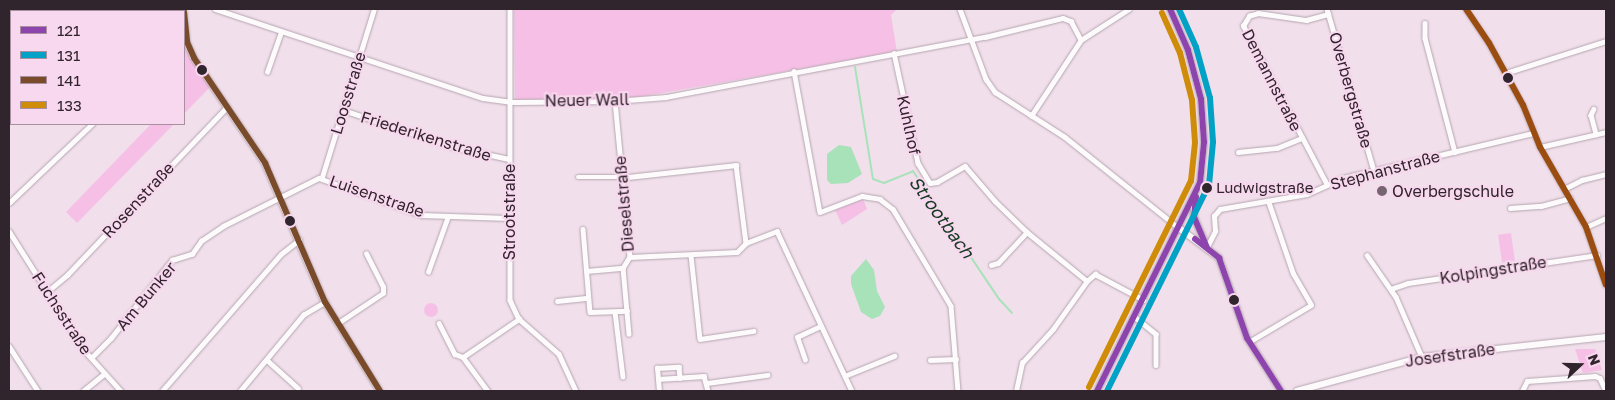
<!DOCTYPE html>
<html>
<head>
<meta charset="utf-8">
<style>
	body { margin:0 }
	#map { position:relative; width:1615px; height:400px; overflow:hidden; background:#f1dfeb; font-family:"Golos Text",sans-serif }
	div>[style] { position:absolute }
	.green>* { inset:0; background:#f6c0e6; transform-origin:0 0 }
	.round { border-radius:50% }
	.water>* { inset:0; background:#a8e2b9 }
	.stream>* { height:2px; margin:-1px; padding:0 1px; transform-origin:1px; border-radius:1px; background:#a8e2b9 }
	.roads { filter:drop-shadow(0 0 1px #b4a6af) drop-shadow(0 0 1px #b4a6af) }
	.minor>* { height:4.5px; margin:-2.25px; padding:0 2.25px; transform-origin:2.25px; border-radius:2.25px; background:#fdfafc }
	.tertiary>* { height:5.5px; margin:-2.75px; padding:0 2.75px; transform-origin:2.75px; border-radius:2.75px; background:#fdfafc }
	.secondary>* { height:6px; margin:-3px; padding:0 3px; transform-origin:3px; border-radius:3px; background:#fdfafc }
	.bus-1>* { height:6px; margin:-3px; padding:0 3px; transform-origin:3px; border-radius:3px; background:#8e44ad }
	.bus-2>* { height:6px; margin:-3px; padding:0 3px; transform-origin:3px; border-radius:3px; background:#02a2c6 }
	.bus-3>* { height:6px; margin:-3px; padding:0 3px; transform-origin:3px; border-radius:3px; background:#7a4b2a }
	.bus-4>* { height:6px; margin:-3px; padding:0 3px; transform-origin:3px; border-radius:3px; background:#cf8c09 }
	.bus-5>* { height:6px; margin:-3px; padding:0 3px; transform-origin:3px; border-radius:3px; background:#9b4d11 }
	.dots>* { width:14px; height:14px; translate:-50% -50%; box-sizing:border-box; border:2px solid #f8d8ee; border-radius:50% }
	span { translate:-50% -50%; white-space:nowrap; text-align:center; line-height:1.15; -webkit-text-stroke:4px #f8d8ee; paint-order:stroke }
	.bus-label { font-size:15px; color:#30242d }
	.left { translate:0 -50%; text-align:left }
	.street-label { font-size:16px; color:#30242d }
	.poi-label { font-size:16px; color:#30242d }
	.water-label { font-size:18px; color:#143a21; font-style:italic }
	.frame { position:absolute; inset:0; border:10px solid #30242d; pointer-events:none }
	.legend { position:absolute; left:10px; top:10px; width:175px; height:115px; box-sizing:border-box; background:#f8d8ee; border:1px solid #a890a1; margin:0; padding:6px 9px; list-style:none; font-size:15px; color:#30242d }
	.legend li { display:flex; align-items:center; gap:10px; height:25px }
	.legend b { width:25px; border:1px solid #a890a1 }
	.north { position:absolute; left:1555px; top:340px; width:50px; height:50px; -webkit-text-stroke:4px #f8d8ee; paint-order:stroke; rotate:69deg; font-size:14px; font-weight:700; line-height:20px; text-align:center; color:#30242d }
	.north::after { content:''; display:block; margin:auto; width:18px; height:22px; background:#30242d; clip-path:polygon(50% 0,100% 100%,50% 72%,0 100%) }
</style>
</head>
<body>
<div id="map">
	<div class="green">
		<i style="clip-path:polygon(514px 9px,897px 9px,891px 15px,897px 52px,627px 99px,515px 101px)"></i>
		<i style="clip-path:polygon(184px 43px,211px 86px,184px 114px)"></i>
		<i style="clip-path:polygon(151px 124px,174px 124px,77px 223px,66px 212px)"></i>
		<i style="clip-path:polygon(863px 199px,867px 209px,842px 225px,835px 210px)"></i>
		<i style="left:1511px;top:233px;width:28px;height:13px;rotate:82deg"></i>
		<i class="round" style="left:424px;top:303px;width:14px;height:14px"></i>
		<i style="clip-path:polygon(1575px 349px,1595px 349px,1602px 370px,1583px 373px)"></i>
	</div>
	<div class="water">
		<i style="clip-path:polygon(839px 145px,851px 147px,862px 174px,848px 183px,831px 184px,827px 180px,827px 154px)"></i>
		<i style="clip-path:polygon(866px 259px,874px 270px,877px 291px,885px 307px,880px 316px,872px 319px,861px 312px,851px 284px,851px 276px)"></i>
	</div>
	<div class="stream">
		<i style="left:855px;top:67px;width:113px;rotate:80.9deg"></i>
		<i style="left:873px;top:179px;width:12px;rotate:20deg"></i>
		<i style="left:884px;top:183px;width:31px;rotate:-22deg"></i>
		<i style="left:913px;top:171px;width:154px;rotate:56.1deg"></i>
		<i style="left:999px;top:299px;width:19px;rotate:47deg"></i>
	</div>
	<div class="roads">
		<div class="minor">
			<i style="left:148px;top:9px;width:4px;rotate:34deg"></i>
			<i style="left:215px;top:9px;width:282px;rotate:18.4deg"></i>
			<i style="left:483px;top:98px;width:27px;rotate:8deg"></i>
			<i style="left:510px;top:102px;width:105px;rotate:-0.5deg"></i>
			<i style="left:615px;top:101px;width:51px;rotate:-4.5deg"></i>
			<i style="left:666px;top:97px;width:325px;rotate:-10.7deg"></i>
			<i style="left:985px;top:37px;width:80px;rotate:-13.7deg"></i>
			<i style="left:1063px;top:18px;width:9px;rotate:21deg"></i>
			<i style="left:1071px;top:21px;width:21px;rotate:62deg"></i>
			<i style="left:510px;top:9px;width:291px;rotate:90deg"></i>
			<i style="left:510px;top:300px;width:21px;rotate:65deg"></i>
			<i style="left:519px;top:319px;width:53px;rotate:41.2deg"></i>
			<i style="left:559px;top:354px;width:41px;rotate:65.3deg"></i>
			<i style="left:960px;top:9px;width:75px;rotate:69.6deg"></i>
			<i style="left:986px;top:79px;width:16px;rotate:55deg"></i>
			<i style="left:995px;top:92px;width:83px;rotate:32.7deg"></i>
			<i style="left:1065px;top:137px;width:146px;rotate:38.6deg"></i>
			<i style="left:1327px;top:9px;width:169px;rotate:73.8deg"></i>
			<i style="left:1466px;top:9px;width:41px;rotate:55.9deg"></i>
			<i style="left:1489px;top:43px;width:71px;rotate:61.3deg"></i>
			<i style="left:1523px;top:105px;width:45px;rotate:68deg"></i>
			<i style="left:1540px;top:147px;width:92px;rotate:60.1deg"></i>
			<i style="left:1586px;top:227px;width:61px;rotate:71deg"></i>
			<i style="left:51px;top:11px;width:4px;rotate:-27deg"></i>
			<i style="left:132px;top:11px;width:3px;rotate:-45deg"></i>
			<i style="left:1425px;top:23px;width:15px;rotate:90deg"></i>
			<i style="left:1425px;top:38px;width:118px;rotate:75.3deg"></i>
			<i style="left:9px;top:38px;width:3px;rotate:-45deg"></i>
			<i style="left:894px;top:53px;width:113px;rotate:77.7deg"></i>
			<i style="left:918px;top:163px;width:23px;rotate:59deg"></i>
			<i style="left:930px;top:183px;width:7px;rotate:-8deg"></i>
			<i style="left:937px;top:182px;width:32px;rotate:-30deg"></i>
			<i style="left:965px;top:166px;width:46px;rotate:49.4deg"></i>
			<i style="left:995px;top:201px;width:45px;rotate:44.1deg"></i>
			<i style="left:1027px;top:232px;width:77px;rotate:39.2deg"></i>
			<i style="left:1087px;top:281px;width:11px;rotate:-41deg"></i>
			<i style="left:1095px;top:274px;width:55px;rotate:28deg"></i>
			<i style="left:794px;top:71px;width:143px;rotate:79.6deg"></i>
			<i style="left:820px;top:212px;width:45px;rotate:-20.9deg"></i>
			<i style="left:862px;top:196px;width:18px;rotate:9deg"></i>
			<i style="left:880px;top:199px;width:16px;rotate:38deg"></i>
			<i style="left:893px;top:209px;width:113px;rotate:59.1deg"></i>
			<i style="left:951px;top:306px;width:85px;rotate:85.3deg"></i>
			<i style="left:267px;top:72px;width:42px;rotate:-70.7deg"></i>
			<i style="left:1506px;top:73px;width:105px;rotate:-17.7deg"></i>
			<i style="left:615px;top:101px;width:157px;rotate:84.5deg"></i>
			<i style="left:630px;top:257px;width:13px;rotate:122deg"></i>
			<i style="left:623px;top:268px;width:66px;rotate:84.8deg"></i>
			<i style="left:1594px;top:109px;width:7px;rotate:117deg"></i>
			<i style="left:1591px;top:115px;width:20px;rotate:75deg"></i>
			<i style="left:343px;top:110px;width:116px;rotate:18.6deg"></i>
			<i style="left:453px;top:147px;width:57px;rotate:12.1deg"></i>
			<i style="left:9px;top:116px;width:3px;rotate:-45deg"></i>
			<i style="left:1031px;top:116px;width:91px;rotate:-56.7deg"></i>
			<i style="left:1081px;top:40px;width:57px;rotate:-32.9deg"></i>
			<i style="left:1540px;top:147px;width:68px;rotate:-12.8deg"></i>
			<i style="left:1238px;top:152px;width:39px;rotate:-6deg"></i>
			<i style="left:1277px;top:148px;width:27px;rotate:-22deg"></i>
			<i style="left:322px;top:177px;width:176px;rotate:-72.8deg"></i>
			<i style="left:578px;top:177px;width:50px"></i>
			<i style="left:628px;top:177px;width:109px;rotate:-6.3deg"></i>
			<i style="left:736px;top:165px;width:79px;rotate:82.7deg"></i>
			<i style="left:1327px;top:185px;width:180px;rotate:-117.8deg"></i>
			<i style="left:1243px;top:26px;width:12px;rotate:-59deg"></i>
			<i style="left:1249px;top:16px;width:9px;rotate:-18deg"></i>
			<i style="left:1258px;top:13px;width:49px;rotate:8.3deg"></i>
			<i style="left:1306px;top:20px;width:23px;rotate:-15deg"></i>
			<i style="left:1564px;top:189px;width:20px;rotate:-27deg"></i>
			<i style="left:1582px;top:180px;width:25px;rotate:-14deg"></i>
			<i style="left:9px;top:203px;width:115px;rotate:-43.6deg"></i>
			<i style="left:1510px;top:208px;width:31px;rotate:-4deg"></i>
			<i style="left:1541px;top:206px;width:30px;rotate:-15deg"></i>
			<i style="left:1586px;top:227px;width:22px;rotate:-24deg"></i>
			<i style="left:583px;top:229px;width:83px;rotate:85.2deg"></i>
			<i style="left:590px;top:312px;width:37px;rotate:-2deg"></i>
			<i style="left:9px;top:231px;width:142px;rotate:57.7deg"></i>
			<i style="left:85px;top:351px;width:54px;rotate:48deg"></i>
			<i style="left:1207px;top:247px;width:18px;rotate:-63deg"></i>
			<i style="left:1215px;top:231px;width:15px;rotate:-94deg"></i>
			<i style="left:1214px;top:216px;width:9px;rotate:-49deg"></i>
			<i style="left:1220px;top:209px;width:88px;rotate:-9.8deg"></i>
			<i style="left:1307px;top:194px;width:39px;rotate:-24deg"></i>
			<i style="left:1343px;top:178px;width:196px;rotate:-13.3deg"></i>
			<i style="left:691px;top:255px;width:84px;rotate:83.9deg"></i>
			<i style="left:700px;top:339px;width:54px;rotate:-8.6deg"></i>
			<i style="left:1367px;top:255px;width:51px;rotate:55.4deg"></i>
			<i style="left:1396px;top:297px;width:65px;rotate:66.6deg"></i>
			<i style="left:630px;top:257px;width:107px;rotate:-2.7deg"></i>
			<i style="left:737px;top:252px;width:13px;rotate:-45deg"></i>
			<i style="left:746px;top:243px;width:33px;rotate:-21deg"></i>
			<i style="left:777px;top:231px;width:177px;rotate:64.9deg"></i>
			<i style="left:991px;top:265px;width:7px;rotate:-16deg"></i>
			<i style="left:998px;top:263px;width:42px;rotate:-46.9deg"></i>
			<i style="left:586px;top:271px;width:37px;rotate:-5deg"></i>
			<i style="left:428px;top:272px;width:59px;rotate:-70.3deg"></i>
			<i style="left:1391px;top:289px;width:18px;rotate:-19deg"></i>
			<i style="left:1408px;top:283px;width:191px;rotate:-8.4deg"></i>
			<i style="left:48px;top:291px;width:25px;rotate:-40deg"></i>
			<i style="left:67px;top:275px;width:232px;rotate:-46.4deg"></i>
			<i style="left:557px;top:301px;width:31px;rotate:-6deg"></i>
			<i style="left:615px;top:312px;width:65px;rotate:83deg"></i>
			<i style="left:1135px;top:317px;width:27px;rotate:39deg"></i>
			<i style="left:1156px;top:334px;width:31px;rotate:90deg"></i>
			<i style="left:338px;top:323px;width:54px;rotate:-33.7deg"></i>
			<i style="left:383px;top:293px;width:6px;rotate:-90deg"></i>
			<i style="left:383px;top:287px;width:37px;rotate:-117deg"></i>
			<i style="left:439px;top:323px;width:35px;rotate:63deg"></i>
			<i style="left:455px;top:354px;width:9px;rotate:21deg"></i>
			<i style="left:463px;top:357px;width:42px;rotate:53.7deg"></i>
			<i style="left:1249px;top:342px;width:72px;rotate:-30.8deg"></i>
			<i style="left:1311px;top:305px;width:36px;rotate:-120deg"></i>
			<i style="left:1293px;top:274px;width:77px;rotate:-108.9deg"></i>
			<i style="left:9px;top:346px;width:54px;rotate:57.2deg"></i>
			<i style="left:463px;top:357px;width:68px;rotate:-34.2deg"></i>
			<i style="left:91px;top:358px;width:28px;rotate:-45deg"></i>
			<i style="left:111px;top:338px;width:99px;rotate:-52deg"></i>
			<i style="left:172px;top:260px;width:21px;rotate:-17deg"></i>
			<i style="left:192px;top:254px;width:16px;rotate:-55deg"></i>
			<i style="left:201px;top:241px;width:27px;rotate:-34deg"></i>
			<i style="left:223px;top:226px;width:107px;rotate:-26.6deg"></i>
			<i style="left:319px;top:178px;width:109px;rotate:19.8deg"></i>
			<i style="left:422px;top:215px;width:86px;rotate:2deg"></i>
			<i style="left:267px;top:360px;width:42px;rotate:42.1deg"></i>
			<i style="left:805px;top:360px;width:24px;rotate:-109deg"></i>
			<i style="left:797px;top:337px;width:26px;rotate:-25deg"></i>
			<i style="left:930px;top:360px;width:26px;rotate:-2deg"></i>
			<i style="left:847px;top:375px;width:51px;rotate:-22deg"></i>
			<i style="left:658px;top:379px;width:11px;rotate:-95deg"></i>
			<i style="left:657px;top:368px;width:22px;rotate:-3deg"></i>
			<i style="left:679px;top:367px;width:11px;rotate:85deg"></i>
			<i style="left:707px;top:383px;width:61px;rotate:-7.6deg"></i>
			<i style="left:83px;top:391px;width:26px;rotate:-39deg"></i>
			<i style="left:162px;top:391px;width:181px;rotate:-49deg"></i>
			<i style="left:281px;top:254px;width:23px;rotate:-38deg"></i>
			<i style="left:240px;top:391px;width:99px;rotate:-50.3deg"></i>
			<i style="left:303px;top:315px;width:26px;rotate:-31deg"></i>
			<i style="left:659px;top:391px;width:12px;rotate:-95deg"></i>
			<i style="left:658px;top:379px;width:46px;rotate:-3.7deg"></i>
			<i style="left:704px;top:376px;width:16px;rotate:75deg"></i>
			<i style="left:1016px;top:391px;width:29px;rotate:-78deg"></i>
			<i style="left:1022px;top:363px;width:46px;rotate:-47.6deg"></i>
			<i style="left:1053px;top:329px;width:59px;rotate:-54.7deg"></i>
			<i style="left:1522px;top:391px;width:11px;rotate:-63deg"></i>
			<i style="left:1527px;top:381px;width:68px;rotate:-4.2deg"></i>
			<i style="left:1595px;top:376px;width:5px;rotate:22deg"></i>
			<i style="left:1600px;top:378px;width:14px;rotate:65deg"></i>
		</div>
		<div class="tertiary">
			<i style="left:184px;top:12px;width:30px;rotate:84deg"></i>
			<i style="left:187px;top:42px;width:17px;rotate:66deg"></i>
			<i style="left:194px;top:58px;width:127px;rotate:55.9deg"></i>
			<i style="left:265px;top:163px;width:151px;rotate:66.7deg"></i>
			<i style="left:325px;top:302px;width:105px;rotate:58.3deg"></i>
			<i style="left:1297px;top:391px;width:130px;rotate:-15.2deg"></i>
			<i style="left:1422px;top:357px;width:185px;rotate:-6.2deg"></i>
		</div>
		<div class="secondary">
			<i style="left:1194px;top:204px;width:13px;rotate:90deg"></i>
			<i style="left:1194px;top:217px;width:33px;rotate:67deg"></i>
			<i style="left:1179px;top:228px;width:50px;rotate:36.9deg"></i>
			<i style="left:1219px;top:258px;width:85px;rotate:70.7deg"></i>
			<i style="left:1247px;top:338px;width:63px;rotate:57.3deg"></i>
			<i style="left:1097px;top:391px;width:232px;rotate:-63.7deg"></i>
			<i style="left:1200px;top:183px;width:41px;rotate:-84.4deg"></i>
			<i style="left:1204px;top:142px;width:43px;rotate:-94deg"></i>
			<i style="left:1201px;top:99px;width:51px;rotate:-104.9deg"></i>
			<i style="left:1188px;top:50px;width:45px;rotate:-113.7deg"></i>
		</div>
	</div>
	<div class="bus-1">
		<i style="left:1196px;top:197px;width:20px;rotate:96deg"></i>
		<i style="left:1194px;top:217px;width:33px;rotate:67deg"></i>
		<i style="left:1195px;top:239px;width:31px;rotate:38deg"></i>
		<i style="left:1219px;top:258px;width:85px;rotate:70.7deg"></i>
		<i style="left:1247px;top:338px;width:63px;rotate:57.3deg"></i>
		<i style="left:1097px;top:391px;width:232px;rotate:-63.7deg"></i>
		<i style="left:1200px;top:183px;width:41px;rotate:-84.4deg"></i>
		<i style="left:1204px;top:142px;width:43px;rotate:-94deg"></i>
		<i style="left:1201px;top:99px;width:51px;rotate:-104.9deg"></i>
		<i style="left:1188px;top:50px;width:45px;rotate:-113.7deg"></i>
	</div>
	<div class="bus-2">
		<i style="left:1107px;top:391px;width:230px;rotate:-63.7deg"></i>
		<i style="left:1209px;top:185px;width:43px;rotate:-84.7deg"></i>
		<i style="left:1213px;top:142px;width:44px;rotate:-93.9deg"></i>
		<i style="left:1210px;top:98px;width:53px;rotate:-105.4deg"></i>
		<i style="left:1196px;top:47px;width:42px;rotate:-114.1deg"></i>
	</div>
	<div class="bus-3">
		<i style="left:184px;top:12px;width:30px;rotate:84deg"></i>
		<i style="left:187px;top:42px;width:17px;rotate:66deg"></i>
		<i style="left:194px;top:58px;width:127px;rotate:55.9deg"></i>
		<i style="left:265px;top:163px;width:151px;rotate:66.7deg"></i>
		<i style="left:325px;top:302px;width:105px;rotate:58.3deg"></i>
	</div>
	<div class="bus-4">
		<i style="left:1089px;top:387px;width:230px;rotate:-63.7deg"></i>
		<i style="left:1191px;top:181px;width:39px;rotate:-84deg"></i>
		<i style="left:1195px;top:142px;width:42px;rotate:-94.1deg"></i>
		<i style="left:1192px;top:100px;width:49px;rotate:-104.3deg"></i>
		<i style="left:1180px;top:53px;width:44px;rotate:-114.2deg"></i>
	</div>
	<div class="bus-5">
		<i style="left:1466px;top:9px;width:41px;rotate:55.9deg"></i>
		<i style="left:1489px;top:43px;width:71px;rotate:61.3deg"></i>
		<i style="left:1523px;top:105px;width:45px;rotate:68deg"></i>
		<i style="left:1540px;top:147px;width:92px;rotate:60.1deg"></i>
		<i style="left:1586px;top:227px;width:61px;rotate:71deg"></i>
	</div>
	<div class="dots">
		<i style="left:202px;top:70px;background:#30242d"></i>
		<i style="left:1508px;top:78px;background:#30242d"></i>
		<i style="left:1207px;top:188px;background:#30242d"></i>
		<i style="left:1382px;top:191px;background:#746570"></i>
		<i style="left:290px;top:221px;background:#30242d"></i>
		<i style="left:1234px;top:300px;background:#30242d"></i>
	</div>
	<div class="bus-label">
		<span class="left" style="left:1216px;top:188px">Ludwigstraße</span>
	</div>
	<div class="street-label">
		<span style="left:1272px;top:80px;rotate:63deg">Demannstraße</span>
		<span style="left:1351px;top:90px;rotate:74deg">Overbergstraße</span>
		<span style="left:348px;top:93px;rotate:-73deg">Loosstraße</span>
		<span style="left:587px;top:100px;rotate:-1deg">Neuer Wall</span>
		<span style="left:909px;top:125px;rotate:78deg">Kuhlhof</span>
		<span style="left:426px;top:136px;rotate:17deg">Friederikenstraße</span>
		<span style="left:1385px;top:170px;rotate:-15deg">Stephanstraße</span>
		<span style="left:377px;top:196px;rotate:19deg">Luisenstraße</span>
		<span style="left:138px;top:200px;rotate:-47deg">Rosenstraße</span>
		<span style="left:624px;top:204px;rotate:-95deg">Dieselstraße</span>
		<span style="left:509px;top:212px;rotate:-90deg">Strootstraße</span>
		<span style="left:1493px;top:270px;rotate:-9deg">Kolpingstraße</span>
		<span style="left:146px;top:296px;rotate:-50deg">Am Bunker</span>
		<span style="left:62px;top:313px;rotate:57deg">Fuchsstraße</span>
		<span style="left:1450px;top:355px;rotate:-8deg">Josefstraße</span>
	</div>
	<div class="poi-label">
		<span class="left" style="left:1392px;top:191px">Overbergschule</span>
	</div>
	<div class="water-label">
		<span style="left:942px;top:217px;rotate:54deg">Strootbach</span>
	</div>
	<div class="frame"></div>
	<ul class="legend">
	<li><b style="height:6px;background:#8e44ad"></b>121</li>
	<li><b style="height:6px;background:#02a2c6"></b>131</li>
	<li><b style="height:6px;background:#7a4b2a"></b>141</li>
	<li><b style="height:6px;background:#cf8c09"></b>133</li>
	</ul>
	<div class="north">N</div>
</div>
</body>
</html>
